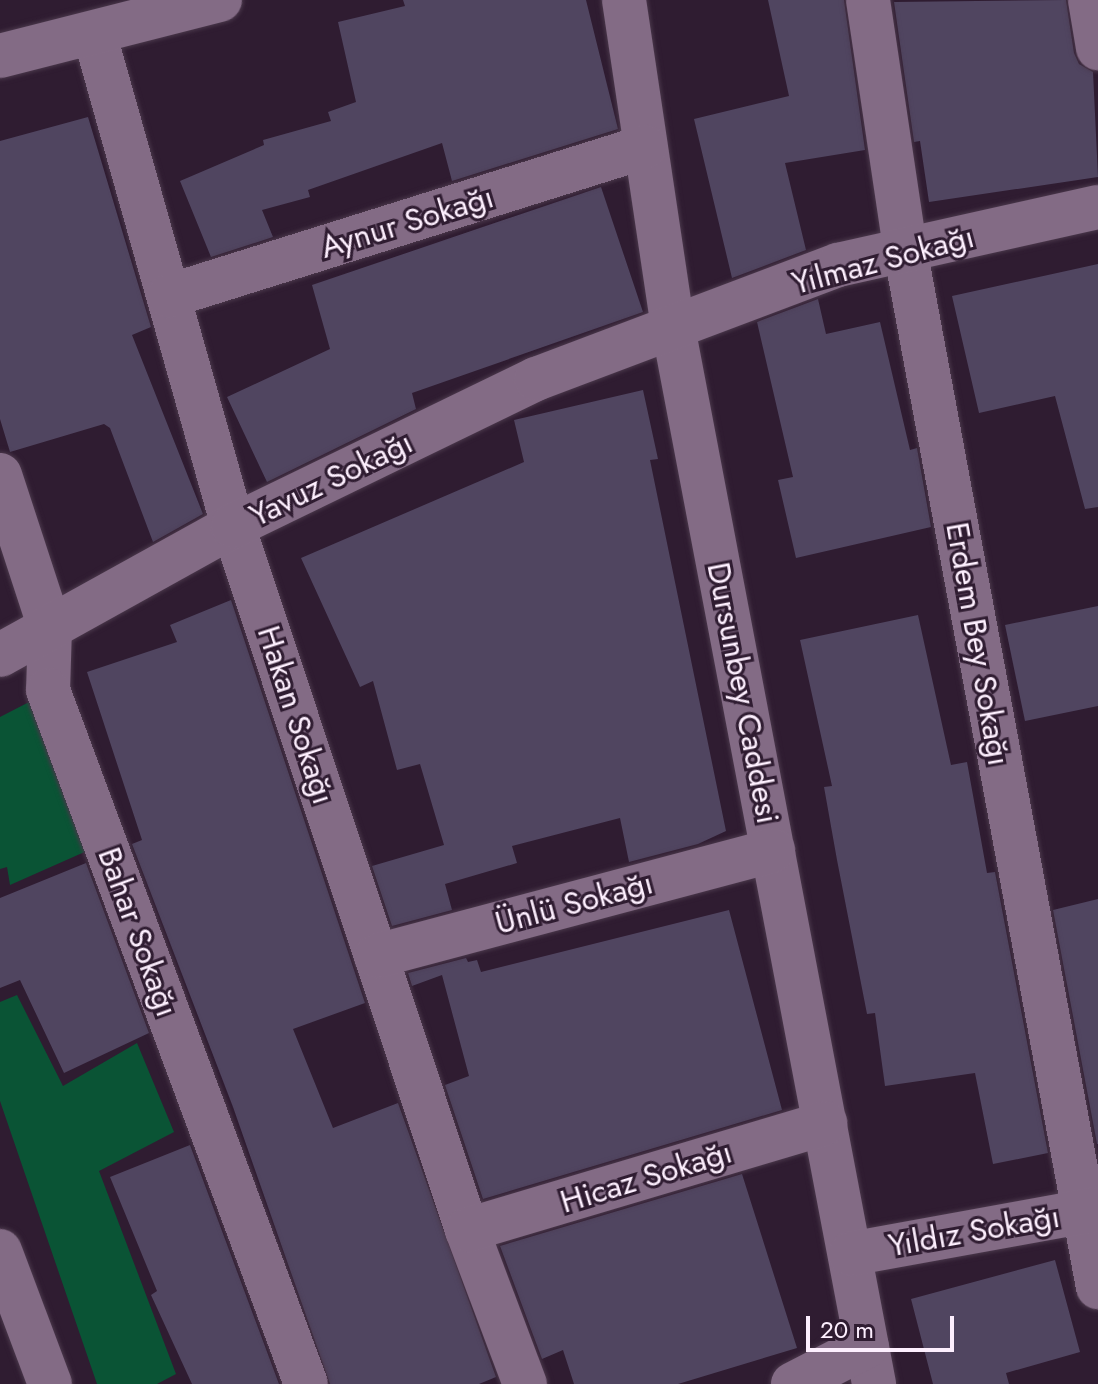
<!DOCTYPE html>
<html>
<head>
<meta charset="utf-8">
<style>
	body { margin:0 }
	#map { position:relative; width:1098px; height:1384px; overflow:hidden; background:#2f1c31; font-family:Jost,sans-serif }
	div>[style] { position:absolute }
	.green>* { inset:0; background:#0a5435 }
	.building>* { inset:0; background:#504560 }
	.roads { filter:drop-shadow(0 0 2px #4a384b) drop-shadow(0 0 2px #4a384b) }
	.minor>* { height:44px; margin:-22px; padding:0 22px; transform-origin:22px; border-radius:22px; background:#836b85 }
	span { translate:-50% -50%; white-space:nowrap; text-align:center; line-height:1.15; -webkit-text-stroke:6px #2f1c31; paint-order:stroke }
	.street-label { font-size:32px; color:#fdeffe }
	.scale { position:absolute; left:806px; top:1316px; width:148px; height:36px; box-sizing:border-box; border:4px solid #fdeffe; border-top:0; padding-left:10px; font-size:24px; line-height:28px; white-space:nowrap; color:#fdeffe; -webkit-text-stroke:6px #2f1c31; paint-order:stroke }
</style>
</head>
<body>
<div id="map">
	<div class="green">
		<i style="clip-path:polygon(33px 700px,89px 850px,10px 885px,7px 867px,0 869px,0 717px)"></i>
		<i style="clip-path:polygon(17px 995px,63px 1086px,137px 1043px,174px 1132px,99px 1171px,176px 1374px,157px 1384px,97px 1384px,0 1101px,0 1002px)"></i>
	</div>
	<div class="building">
		<i style="clip-path:polygon(403px 0,586px 0,618px 129px,452px 181px,442px 143px,308px 190px,310px 197px,262px 210px,273px 237px,211px 257px,180px 181px,264px 145px,263px 140px,331px 121px,328px 112px,356px 102px,338px 22px,405px 6px)"></i>
		<i style="clip-path:polygon(768px 0,844px 0,865px 150px,785px 163px,806px 250px,732px 278px,694px 119px,789px 96px)"></i>
		<i style="clip-path:polygon(1066px 0,1074px 53px,1079px 64px,1093px 72px,1098px 177px,929px 202px,920px 141px,914px 142px,894px 2px)"></i>
		<i style="clip-path:polygon(88px 117px,151px 327px,132px 335px,203px 514px,153px 542px,110px 428px,104px 424px,10px 452px,0 419px,0 141px)"></i>
		<i style="clip-path:polygon(601px 187px,643px 312px,412px 393px,416px 409px,267px 482px,227px 397px,330px 349px,312px 285px)"></i>
		<i style="clip-path:polygon(1098px 264px,1098px 507px,1085px 509px,1055px 396px,979px 413px,952px 296px)"></i>
		<i style="clip-path:polygon(818px 299px,826px 334px,880px 322px,910px 450px,917px 448px,931px 527px,796px 558px,778px 480px,793px 477px,757px 322px)"></i>
		<i style="clip-path:polygon(643px 390px,658px 459px,650px 460px,726px 831px,698px 844px,629px 862px,620px 818px,512px 846px,517px 863px,445px 884px,452px 910px,392px 926px,372px 866px,444px 845px,420px 764px,397px 770px,373px 681px,360px 687px,301px 558px,524px 462px,514px 420px)"></i>
		<i style="clip-path:polygon(231px 600px,365px 1003px,293px 1029px,333px 1128px,398px 1103px,496px 1377px,479px 1384px,330px 1384px,233px 1107px,132px 844px,142px 840px,87px 672px,177px 642px,170px 625px)"></i>
		<i style="clip-path:polygon(1098px 606px,1098px 706px,1025px 721px,1005px 625px)"></i>
		<i style="clip-path:polygon(918px 615px,951px 765px,967px 762px,987px 873px,995px 872px,1048px 1153px,993px 1164px,975px 1073px,885px 1086px,875px 1013px,867px 1014px,837px 860px,824px 787px,832px 786px,800px 640px)"></i>
		<i style="clip-path:polygon(86px 863px,149px 1033px,64px 1073px,20px 980px,0 988px,0 898px)"></i>
		<i style="clip-path:polygon(1098px 899px,1098px 1144px,1097px 1144px,1053px 910px)"></i>
		<i style="clip-path:polygon(729px 910px,782px 1110px,483px 1199px,445px 1085px,469px 1076px,442px 975px,412px 986px,408px 973px,466px 958px,468px 962px,477px 960px,481px 972px)"></i>
		<i style="clip-path:polygon(190px 1145px,279px 1384px,192px 1384px,151px 1295px,157px 1291px,110px 1177px)"></i>
		<i style="clip-path:polygon(742px 1174px,797px 1348px,678px 1384px,574px 1384px,563px 1350px,542px 1359px,500px 1246px)"></i>
		<i style="clip-path:polygon(1055px 1260px,1080px 1352px,1006px 1373px,1009px 1384px,933px 1384px,911px 1299px)"></i>
	</div>
	<div class="roads">
		<div class="minor">
			<i style="left:624px;top:0;width:331px;rotate:81.5deg"></i>
			<i style="left:673px;top:327px;width:1076px;rotate:79.23deg"></i>
			<i style="left:868px;top:0;width:252px;rotate:81.5deg"></i>
			<i style="left:905px;top:249px;width:1056px;rotate:79.47deg"></i>
			<i style="left:1090px;top:0;width:49px;rotate:80.5deg"></i>
			<i style="left:95px;top:36px;width:509px;rotate:74.27deg"></i>
			<i style="left:233px;top:526px;width:742px;rotate:71.61deg"></i>
			<i style="left:467px;top:1230px;width:165px;rotate:69.4deg"></i>
			<i style="left:0;top:56px;width:227px;rotate:-14.3deg"></i>
			<i style="left:169px;top:296px;width:499px;rotate:-17.4deg"></i>
			<i style="left:0;top:475px;width:161px;rotate:71.9deg"></i>
			<i style="left:50px;top:628px;width:62px;rotate:91.8deg"></i>
			<i style="left:48px;top:690px;width:740px;rotate:69.61deg"></i>
			<i style="left:0;top:655px;width:266px;rotate:-29deg"></i>
			<i style="left:233px;top:526px;width:337px;rotate:-25.9deg"></i>
			<i style="left:536px;top:379px;width:323px;rotate:-20.7deg"></i>
			<i style="left:838px;top:265px;width:266px;rotate:-12.6deg"></i>
			<i style="left:376px;top:956px;width:411px;rotate:-14.9deg"></i>
			<i style="left:467px;top:1230px;width:374px;rotate:-16.6deg"></i>
			<i style="left:0;top:1251px;width:142px;rotate:69.4deg"></i>
			<i style="left:850px;top:1254px;width:252px;rotate:-10.3deg"></i>
			<i style="left:793px;top:1384px;width:83px;rotate:-27.2deg"></i>
		</div>
	</div>
	<div class="street-label">
		<span style="left:407px;top:222px;rotate:-17deg">Aynur Sokağı</span>
		<span style="left:883px;top:260px;rotate:-15deg">Yılmaz Sokağı</span>
		<span style="left:331px;top:479px;rotate:-26deg">Yavuz Sokağı</span>
		<span style="left:978px;top:644px;rotate:80deg">Erdem Bey Sokağı</span>
		<span style="left:743px;top:693px;rotate:79deg">Dursunbey Caddesi</span>
		<span style="left:296px;top:715px;rotate:72deg">Hakan Sokağı</span>
		<span style="left:574px;top:903px;rotate:-15deg">Ünlü Sokağı</span>
		<span style="left:138px;top:932px;rotate:70deg">Bahar Sokağı</span>
		<span style="left:646px;top:1177px;rotate:-17deg">Hicaz Sokağı</span>
		<span style="left:974px;top:1231px;rotate:-10deg">Yıldız Sokağı</span>
	</div>
	<div class="scale">20 m</div>
</div>
</body>
</html>
